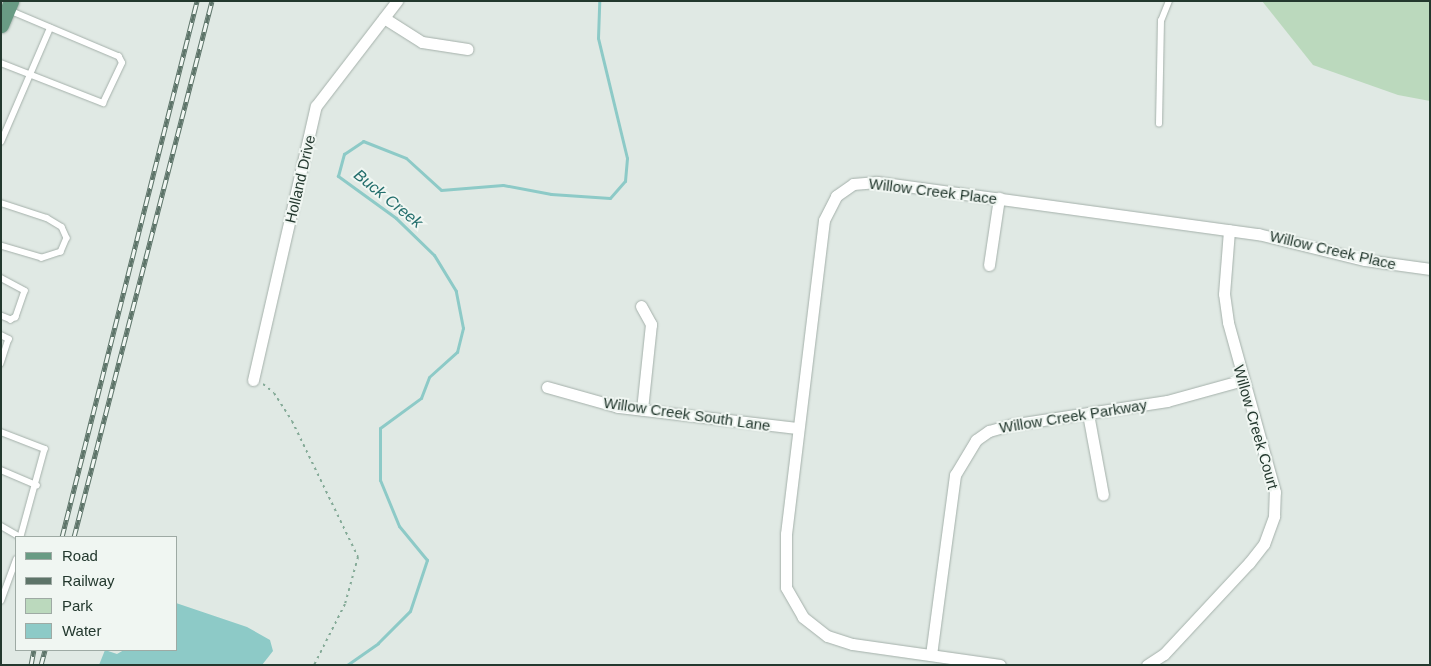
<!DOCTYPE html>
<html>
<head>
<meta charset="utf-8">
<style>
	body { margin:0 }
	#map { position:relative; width:1431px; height:666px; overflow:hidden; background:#e0e9e4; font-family:Helvetica,sans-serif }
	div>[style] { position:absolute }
	.green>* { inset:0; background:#bbd9bd }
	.water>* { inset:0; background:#8dcac7 }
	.stream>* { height:3px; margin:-1.5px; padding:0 1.5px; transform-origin:1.5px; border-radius:1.5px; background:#8dcac7 }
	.path>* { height:2px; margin-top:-1px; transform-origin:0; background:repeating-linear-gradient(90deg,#84aa97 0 2.5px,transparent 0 6.5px) }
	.roads { filter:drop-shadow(0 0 1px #a4b0aa) drop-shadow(0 0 1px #a4b0aa) }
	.lane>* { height:5.5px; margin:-2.75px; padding:0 2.75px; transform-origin:2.75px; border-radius:2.75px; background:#fff }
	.street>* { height:11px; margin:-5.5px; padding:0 5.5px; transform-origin:5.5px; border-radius:5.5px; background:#fff }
	.primary>* { height:15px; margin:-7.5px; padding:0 7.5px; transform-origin:7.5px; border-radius:7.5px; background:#699b84 }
	.rail>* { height:5px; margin-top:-2.5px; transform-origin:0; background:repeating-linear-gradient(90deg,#f0f6f2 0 9px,#5d7469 0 18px); box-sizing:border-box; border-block:1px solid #5d7469 }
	span { translate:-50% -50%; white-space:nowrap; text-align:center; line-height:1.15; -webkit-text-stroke:4px #f0f6f2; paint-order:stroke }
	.street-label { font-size:15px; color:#23382e }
	.water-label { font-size:16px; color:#236e6c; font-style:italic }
	.frame { position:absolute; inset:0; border:2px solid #23382e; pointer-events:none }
	.legend { position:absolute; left:15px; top:536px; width:162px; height:115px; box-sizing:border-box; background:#f0f6f2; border:1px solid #9eaaa4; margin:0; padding:6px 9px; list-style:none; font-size:15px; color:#23382e }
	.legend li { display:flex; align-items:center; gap:10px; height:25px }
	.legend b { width:25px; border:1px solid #9eaaa4 }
</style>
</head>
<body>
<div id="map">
	<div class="green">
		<i style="clip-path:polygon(1262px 1px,1430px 1px,1430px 101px,1398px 95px,1313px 65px)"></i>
	</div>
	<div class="water">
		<i style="clip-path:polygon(176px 603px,247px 627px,270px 640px,273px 651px,262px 665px,99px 665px,105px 650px,117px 654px,124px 650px,176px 650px)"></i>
	</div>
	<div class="stream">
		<i style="left:347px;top:665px;width:38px;rotate:-35deg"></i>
		<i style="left:378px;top:643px;width:45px;rotate:-45deg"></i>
		<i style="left:410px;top:611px;width:54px;rotate:-71.6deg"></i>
		<i style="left:427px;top:560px;width:44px;rotate:-129.5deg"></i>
		<i style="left:399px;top:526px;width:50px;rotate:-112.4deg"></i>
		<i style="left:380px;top:480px;width:52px;rotate:-90deg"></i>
		<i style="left:380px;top:428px;width:51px;rotate:-36.2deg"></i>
		<i style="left:421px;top:398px;width:22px;rotate:-69deg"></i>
		<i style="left:429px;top:377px;width:38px;rotate:-42deg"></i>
		<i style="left:457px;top:352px;width:25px;rotate:-76deg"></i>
		<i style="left:463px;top:328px;width:38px;rotate:-101deg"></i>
		<i style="left:456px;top:291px;width:42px;rotate:-121.4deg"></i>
		<i style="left:434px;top:255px;width:53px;rotate:-135.8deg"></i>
		<i style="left:396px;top:218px;width:72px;rotate:-144.1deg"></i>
		<i style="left:338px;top:176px;width:23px;rotate:-75deg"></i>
		<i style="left:344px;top:154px;width:23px;rotate:-34deg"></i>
		<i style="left:363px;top:141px;width:46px;rotate:21.6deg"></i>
		<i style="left:406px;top:158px;width:47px;rotate:42.4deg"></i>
		<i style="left:441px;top:190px;width:62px;rotate:-4.6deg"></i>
		<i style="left:503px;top:185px;width:49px;rotate:10.6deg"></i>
		<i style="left:551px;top:194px;width:59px;rotate:3.9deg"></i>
		<i style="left:610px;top:198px;width:23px;rotate:-49deg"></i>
		<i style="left:625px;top:181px;width:23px;rotate:-85deg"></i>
		<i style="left:627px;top:158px;width:123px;rotate:-103.6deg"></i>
		<i style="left:598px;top:38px;width:37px;rotate:-88deg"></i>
	</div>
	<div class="path">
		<i style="left:263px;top:384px;width:14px;rotate:39deg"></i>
		<i style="left:274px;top:393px;width:33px;rotate:57deg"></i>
		<i style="left:292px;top:421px;width:151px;rotate:64.1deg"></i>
		<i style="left:358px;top:557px;width:49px;rotate:105.5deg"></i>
		<i style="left:345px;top:604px;width:68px;rotate:116.9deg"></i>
	</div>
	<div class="roads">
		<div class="lane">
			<i style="left:1px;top:63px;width:110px;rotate:21.4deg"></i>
			<i style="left:103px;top:103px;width:44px;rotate:-64.6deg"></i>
			<i style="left:122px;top:63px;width:7px;rotate:-117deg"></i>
			<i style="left:119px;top:57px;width:121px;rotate:-157.1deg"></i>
			<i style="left:1159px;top:124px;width:103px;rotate:-88.9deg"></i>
			<i style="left:1161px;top:21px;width:22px;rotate:-68deg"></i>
			<i style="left:1px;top:142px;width:124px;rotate:-66.7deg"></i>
			<i style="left:1px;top:203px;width:48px;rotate:18.1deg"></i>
			<i style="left:47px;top:218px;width:17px;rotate:31deg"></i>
			<i style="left:62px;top:227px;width:12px;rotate:66deg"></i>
			<i style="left:67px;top:238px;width:15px;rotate:113deg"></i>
			<i style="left:61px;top:252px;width:20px;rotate:162deg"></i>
			<i style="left:42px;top:258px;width:43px;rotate:-163.7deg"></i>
			<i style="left:1px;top:278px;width:27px;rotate:28deg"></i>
			<i style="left:25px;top:291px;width:28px;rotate:109deg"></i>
			<i style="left:16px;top:317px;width:6px;rotate:149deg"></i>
			<i style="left:11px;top:320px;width:11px;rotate:-158deg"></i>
			<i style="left:1px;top:335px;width:9px;rotate:27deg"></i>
			<i style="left:9px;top:339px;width:26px;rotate:108deg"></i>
			<i style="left:1px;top:432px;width:47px;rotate:21.1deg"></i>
			<i style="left:45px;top:449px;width:91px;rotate:105.3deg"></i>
			<i style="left:1px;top:470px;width:39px;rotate:23deg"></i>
			<i style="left:1px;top:526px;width:22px;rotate:30deg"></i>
			<i style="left:1px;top:601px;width:44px;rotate:-69.9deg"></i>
		</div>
		<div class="street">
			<i style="left:384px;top:18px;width:45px;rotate:32.3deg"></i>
			<i style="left:422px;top:42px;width:46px;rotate:8.8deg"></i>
			<i style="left:989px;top:265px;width:68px;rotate:-81.5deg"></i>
			<i style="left:641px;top:306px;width:21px;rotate:61deg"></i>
			<i style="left:651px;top:324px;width:86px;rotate:96deg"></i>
			<i style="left:253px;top:380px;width:281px;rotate:-77.1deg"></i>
			<i style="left:316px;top:106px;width:133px;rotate:-52.4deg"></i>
			<i style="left:547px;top:387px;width:74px;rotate:15.7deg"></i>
			<i style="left:618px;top:407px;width:181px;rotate:6.7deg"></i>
			<i style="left:1088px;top:414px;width:82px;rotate:79.5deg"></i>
			<i style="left:931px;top:655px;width:182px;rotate:-82.4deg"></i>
			<i style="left:955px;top:475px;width:41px;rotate:-59deg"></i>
			<i style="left:976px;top:440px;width:16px;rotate:-35deg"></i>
			<i style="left:989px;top:431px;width:22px;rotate:-16deg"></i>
			<i style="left:1010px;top:425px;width:159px;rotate:-8.7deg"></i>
			<i style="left:1167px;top:401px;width:79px;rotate:-15.4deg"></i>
			<i style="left:1000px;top:665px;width:149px;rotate:-171.9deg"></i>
			<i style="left:852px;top:644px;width:26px;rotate:-162deg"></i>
			<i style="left:827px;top:636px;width:31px;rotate:-142deg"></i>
			<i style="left:803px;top:617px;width:34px;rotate:-120deg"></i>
			<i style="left:786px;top:587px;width:53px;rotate:-90deg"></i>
			<i style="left:786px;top:534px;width:316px;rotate:-83.1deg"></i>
			<i style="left:824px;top:220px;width:27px;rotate:-63deg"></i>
			<i style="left:836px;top:196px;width:21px;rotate:-35deg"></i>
			<i style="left:853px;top:184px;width:24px;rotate:-5deg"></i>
			<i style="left:877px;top:182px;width:385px;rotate:7.8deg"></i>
			<i style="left:1258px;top:234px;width:110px;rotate:13.7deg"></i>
			<i style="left:1365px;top:260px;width:66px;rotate:7.9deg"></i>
			<i style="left:1147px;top:665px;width:20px;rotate:-33deg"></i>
			<i style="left:1164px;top:654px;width:125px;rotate:-47deg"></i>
			<i style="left:1249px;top:563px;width:24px;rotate:-52deg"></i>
			<i style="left:1264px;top:544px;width:30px;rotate:-70deg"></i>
			<i style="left:1274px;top:516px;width:24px;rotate:-88deg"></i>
			<i style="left:1275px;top:492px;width:176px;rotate:-105.5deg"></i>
			<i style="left:1228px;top:322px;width:28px;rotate:-98deg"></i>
			<i style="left:1224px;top:294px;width:64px;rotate:-85.5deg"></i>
		</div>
		<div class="primary">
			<i style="left:1px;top:25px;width:26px;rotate:-67deg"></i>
		</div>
	</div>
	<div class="rail">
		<i style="left:62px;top:537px;width:553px;rotate:-75.86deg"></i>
		<i style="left:74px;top:537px;width:553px;rotate:-75.56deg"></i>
		<i style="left:31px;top:665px;width:15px;rotate:-79deg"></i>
		<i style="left:41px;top:665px;width:16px;rotate:-75deg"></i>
	</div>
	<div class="street-label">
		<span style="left:300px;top:179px;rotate:-77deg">Holland Drive</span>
		<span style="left:933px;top:191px;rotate:7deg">Willow Creek Place</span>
		<span style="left:1333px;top:250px;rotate:13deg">Willow Creek Place</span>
		<span style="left:687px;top:414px;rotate:8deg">Willow Creek South Lane</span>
		<span style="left:1073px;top:416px;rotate:-9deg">Willow Creek Parkway</span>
		<span style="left:1256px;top:427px;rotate:74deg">Willow Creek Court</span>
	</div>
	<div class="water-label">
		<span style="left:388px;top:199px;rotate:39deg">Buck Creek</span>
	</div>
	<div class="frame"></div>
	<ul class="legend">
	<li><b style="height:6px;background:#699b84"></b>Road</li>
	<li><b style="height:6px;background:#5d7469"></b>Railway</li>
	<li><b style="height:14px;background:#bbd9bd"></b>Park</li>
	<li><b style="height:14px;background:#8dcac7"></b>Water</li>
	</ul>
</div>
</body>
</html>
